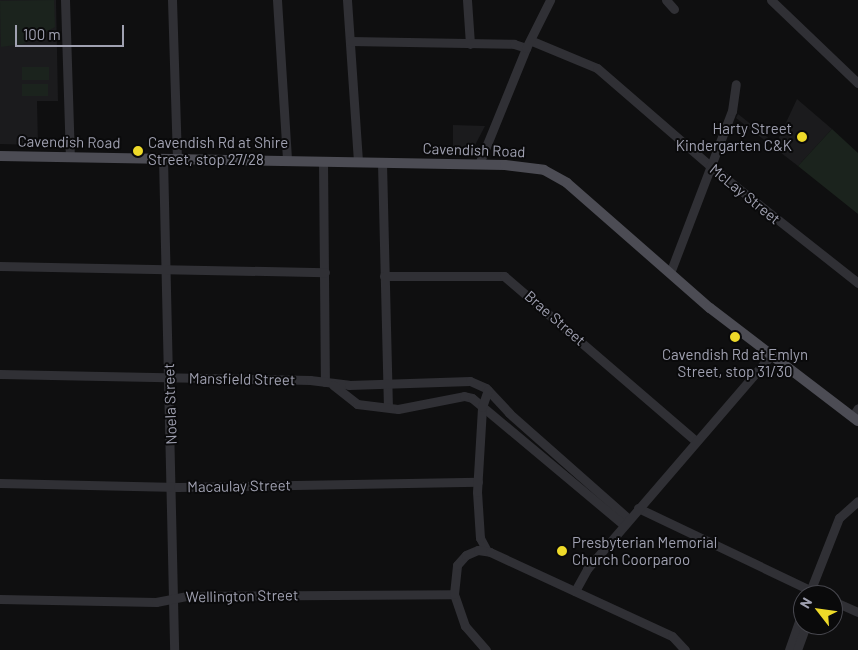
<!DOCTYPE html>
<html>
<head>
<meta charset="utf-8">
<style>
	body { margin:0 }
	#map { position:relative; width:858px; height:650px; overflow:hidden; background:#0f0f10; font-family:Barlow,sans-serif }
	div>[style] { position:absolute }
	.built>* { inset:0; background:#1b1b1d }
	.green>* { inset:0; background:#1b231d; transform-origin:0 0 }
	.minor>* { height:9px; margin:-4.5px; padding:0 4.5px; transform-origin:4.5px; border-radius:4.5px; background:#303035 }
	.major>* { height:10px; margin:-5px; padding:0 5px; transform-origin:5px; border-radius:5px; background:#4c4c54 }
	.dots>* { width:14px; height:14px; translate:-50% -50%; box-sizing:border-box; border:2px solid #0a0a0b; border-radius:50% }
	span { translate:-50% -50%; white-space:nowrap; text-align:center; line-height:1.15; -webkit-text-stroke:4px #0a0a0b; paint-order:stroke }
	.poi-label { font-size:15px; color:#a0a1b1 }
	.right { translate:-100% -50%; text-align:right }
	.left { translate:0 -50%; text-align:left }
	.street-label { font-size:15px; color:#a0a1b1 }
	.north { position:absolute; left:793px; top:585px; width:50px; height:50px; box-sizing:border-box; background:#0a0a0b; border:1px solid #46464d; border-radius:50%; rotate:300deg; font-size:14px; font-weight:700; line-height:20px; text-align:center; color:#a0a1b1 }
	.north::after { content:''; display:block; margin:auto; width:18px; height:22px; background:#eeda29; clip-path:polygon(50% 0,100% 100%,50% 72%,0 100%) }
	.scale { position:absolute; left:15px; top:25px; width:109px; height:22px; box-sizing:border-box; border:2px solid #a0a1b1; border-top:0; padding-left:6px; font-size:15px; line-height:18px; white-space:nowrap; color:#a0a1b1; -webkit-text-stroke:4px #0a0a0b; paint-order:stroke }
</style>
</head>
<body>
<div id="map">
	<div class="built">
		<i style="clip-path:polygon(0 0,56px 0,58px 101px,37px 101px,38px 145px,0 144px)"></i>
		<i style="clip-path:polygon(797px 99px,832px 129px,798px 166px,736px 118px,738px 114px,776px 144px)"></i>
		<i style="clip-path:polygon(453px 125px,485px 126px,471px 153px,453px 153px)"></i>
	</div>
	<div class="green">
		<i style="clip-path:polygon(54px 0,55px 27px,23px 44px,1px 47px,0 1px)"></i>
		<i style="left:49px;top:67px;width:13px;height:27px;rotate:90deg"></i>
		<i style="left:48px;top:84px;width:12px;height:26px;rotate:90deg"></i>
		<i style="clip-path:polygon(832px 129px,858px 153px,858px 214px,798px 166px)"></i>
	</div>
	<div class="minor">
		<i style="left:65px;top:0;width:157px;rotate:88.2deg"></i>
		<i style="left:172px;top:0;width:159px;rotate:88.2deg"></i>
		<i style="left:277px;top:0;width:161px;rotate:86.4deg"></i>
		<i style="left:347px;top:0;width:162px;rotate:86.1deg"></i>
		<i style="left:467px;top:0;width:44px;rotate:86.1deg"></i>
		<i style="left:666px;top:0;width:12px;rotate:48deg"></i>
		<i style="left:771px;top:0;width:120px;rotate:43.7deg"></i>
		<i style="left:350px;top:41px;width:164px;rotate:1deg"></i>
		<i style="left:514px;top:44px;width:13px;rotate:18deg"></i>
		<i style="left:532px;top:41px;width:70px;rotate:22.6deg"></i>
		<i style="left:597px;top:68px;width:150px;rotate:40.9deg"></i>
		<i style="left:710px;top:166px;width:189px;rotate:38.3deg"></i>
		<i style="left:163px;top:158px;width:492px;rotate:88.7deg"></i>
		<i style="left:323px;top:161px;width:221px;rotate:89.5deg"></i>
		<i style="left:382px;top:163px;width:244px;rotate:88.6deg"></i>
		<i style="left:479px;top:164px;width:125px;rotate:-67.9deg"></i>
		<i style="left:526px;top:48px;width:54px;rotate:-63.4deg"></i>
		<i style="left:0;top:266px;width:325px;rotate:1.1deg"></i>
		<i style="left:670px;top:273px;width:173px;rotate:-69.1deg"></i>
		<i style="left:732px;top:111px;width:27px;rotate:-82deg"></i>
		<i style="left:384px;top:276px;width:120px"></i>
		<i style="left:504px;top:276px;width:253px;rotate:40.7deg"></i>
		<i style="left:0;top:374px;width:310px;rotate:1.1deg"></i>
		<i style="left:310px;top:380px;width:39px;rotate:7deg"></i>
		<i style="left:349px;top:385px;width:121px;rotate:-1.9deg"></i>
		<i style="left:470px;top:381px;width:17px;rotate:24deg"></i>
		<i style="left:486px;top:388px;width:34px;rotate:47deg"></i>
		<i style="left:509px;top:413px;width:160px;rotate:41.5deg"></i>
		<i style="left:333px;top:385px;width:31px;rotate:38deg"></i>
		<i style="left:357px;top:404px;width:41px;rotate:7deg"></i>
		<i style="left:398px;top:409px;width:67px;rotate:-11.1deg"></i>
		<i style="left:464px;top:396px;width:8px;rotate:14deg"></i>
		<i style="left:472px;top:398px;width:198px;rotate:39.9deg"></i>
		<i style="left:853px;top:416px;width:9px;rotate:-58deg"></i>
		<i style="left:0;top:483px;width:178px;rotate:1.3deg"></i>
		<i style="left:178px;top:487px;width:300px;rotate:-1deg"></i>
		<i style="left:638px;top:508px;width:202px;rotate:25.5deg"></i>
		<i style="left:487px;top:551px;width:15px;rotate:-118deg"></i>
		<i style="left:480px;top:538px;width:46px;rotate:-93.7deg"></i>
		<i style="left:477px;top:492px;width:85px;rotate:-86.6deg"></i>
		<i style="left:482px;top:407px;width:18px;rotate:-71deg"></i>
		<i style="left:575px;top:591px;width:25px;rotate:-61deg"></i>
		<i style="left:587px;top:569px;width:282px;rotate:-49.3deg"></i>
		<i style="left:809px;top:594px;width:82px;rotate:-68.5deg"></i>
		<i style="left:839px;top:518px;width:25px;rotate:-42deg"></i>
		<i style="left:0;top:599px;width:156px;rotate:1.1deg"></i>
		<i style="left:156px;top:602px;width:32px;rotate:-11deg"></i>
		<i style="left:187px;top:596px;width:267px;rotate:-0.4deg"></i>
		<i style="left:833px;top:601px;width:27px;rotate:24deg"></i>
		<i style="left:486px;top:650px;width:32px;rotate:-131deg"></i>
		<i style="left:465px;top:626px;width:34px;rotate:-109deg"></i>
		<i style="left:454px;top:594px;width:29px;rotate:-84deg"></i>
		<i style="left:457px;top:565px;width:13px;rotate:-48deg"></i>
		<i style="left:466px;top:555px;width:13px;rotate:-23deg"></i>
		<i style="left:478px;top:550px;width:12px;rotate:9deg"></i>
		<i style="left:490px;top:552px;width:200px;rotate:24.8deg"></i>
		<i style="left:672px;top:636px;width:19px;rotate:47deg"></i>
		<i style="left:789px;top:650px;width:42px;rotate:-70.7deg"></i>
		<i style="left:797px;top:650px;width:27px;rotate:-70deg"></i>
	</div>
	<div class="major">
		<i style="left:0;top:156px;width:505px;rotate:1.02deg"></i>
		<i style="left:505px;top:165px;width:39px;rotate:7deg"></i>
		<i style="left:544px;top:170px;width:26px;rotate:29deg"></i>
		<i style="left:567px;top:183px;width:190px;rotate:41.2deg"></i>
		<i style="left:710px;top:308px;width:186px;rotate:37.4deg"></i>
	</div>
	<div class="dots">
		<i style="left:802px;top:137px;background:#eeda29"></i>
		<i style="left:138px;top:151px;background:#eeda29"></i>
		<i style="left:735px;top:337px;background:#eeda29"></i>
		<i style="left:562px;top:551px;background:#eeda29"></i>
	</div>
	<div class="poi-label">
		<span class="right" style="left:792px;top:137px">Harty Street<br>Kindergarten C&amp;K</span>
		<span class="left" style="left:148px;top:151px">Cavendish Rd at Shire<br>Street, stop 27/28</span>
		<span style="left:735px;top:363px">Cavendish Rd at Emlyn<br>Street, stop 31/30</span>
		<span class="left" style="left:572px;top:551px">Presbyterian Memorial<br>Church Coorparoo</span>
	</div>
	<div class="street-label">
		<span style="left:69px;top:142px;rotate:1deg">Cavendish Road</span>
		<span style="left:474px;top:150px;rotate:2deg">Cavendish Road</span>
		<span style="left:745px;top:194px;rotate:39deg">McLay Street</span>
		<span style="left:555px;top:318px;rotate:41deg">Brae Street</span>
		<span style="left:242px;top:379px;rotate:1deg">Mansfield Street</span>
		<span style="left:170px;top:404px;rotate:-92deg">Noela Street</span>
		<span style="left:239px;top:486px;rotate:-1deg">Macaulay Street</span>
		<span style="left:242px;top:596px;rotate:-1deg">Wellington Street</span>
	</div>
	<div class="north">N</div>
	<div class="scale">100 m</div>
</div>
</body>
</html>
